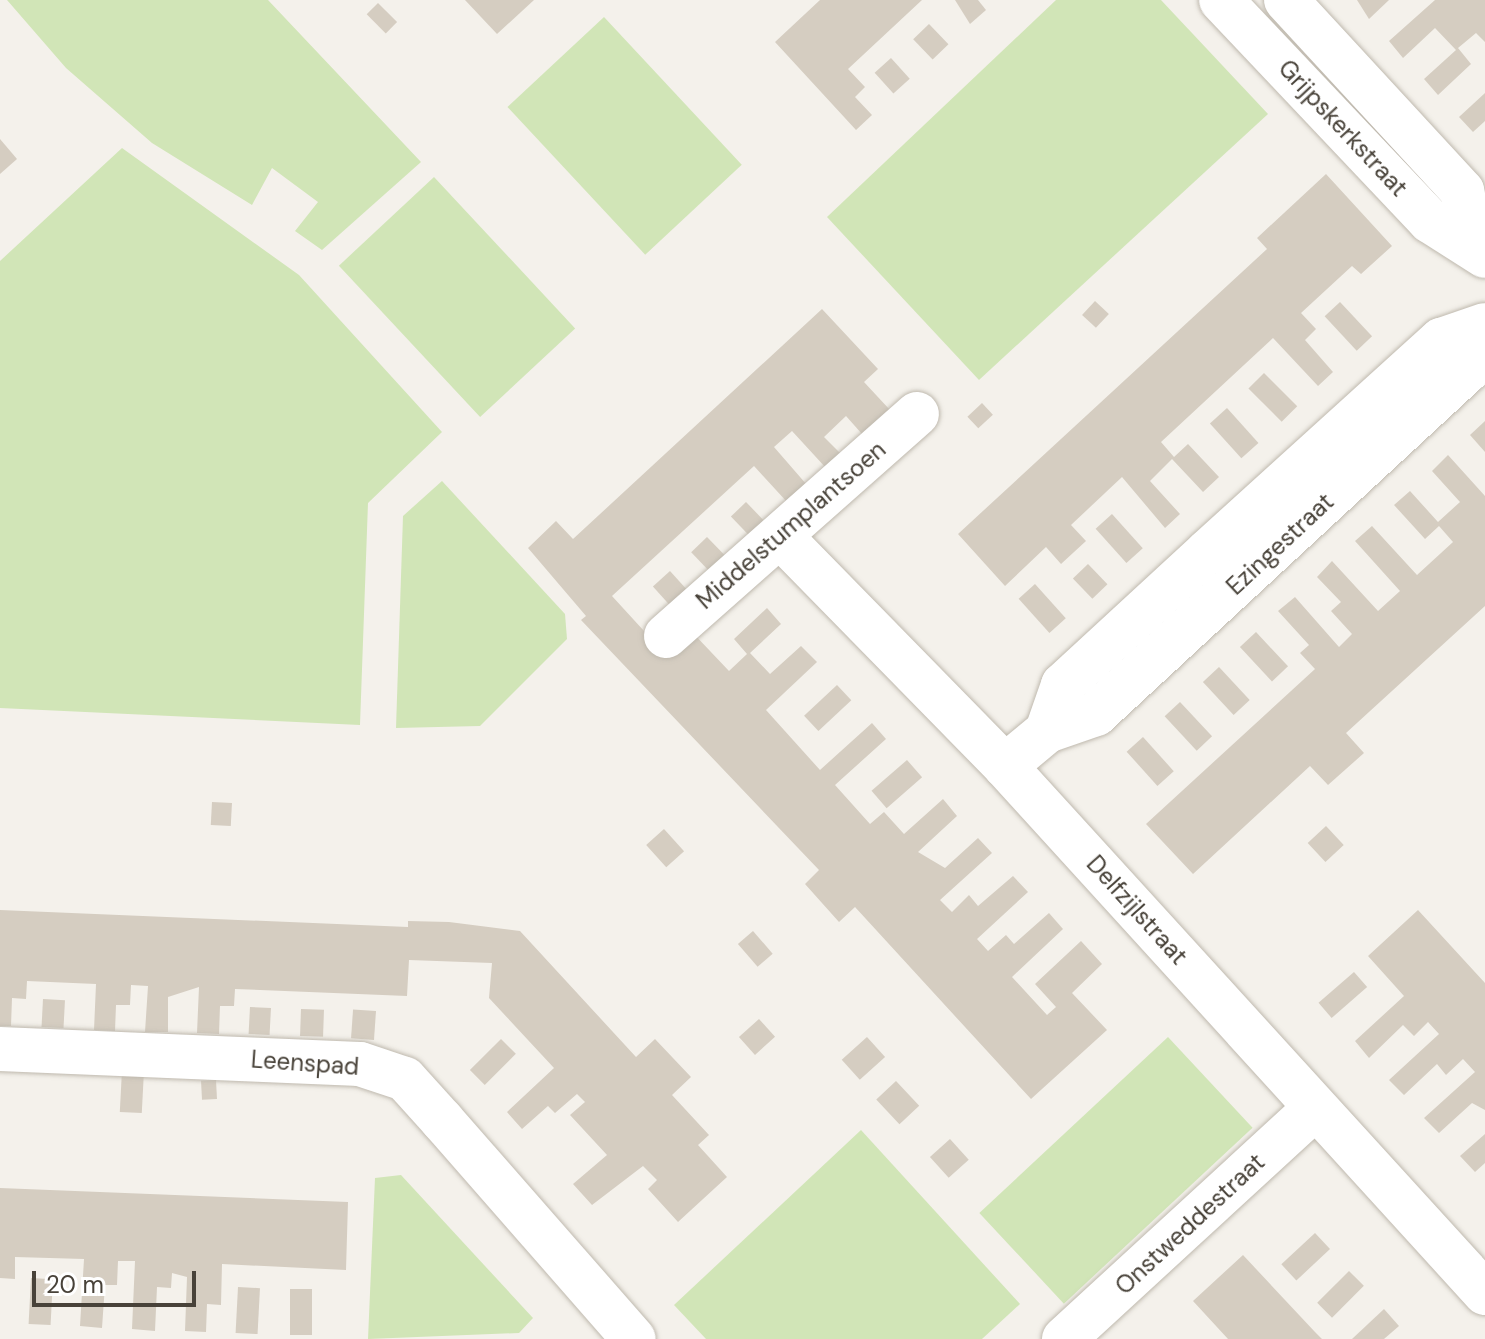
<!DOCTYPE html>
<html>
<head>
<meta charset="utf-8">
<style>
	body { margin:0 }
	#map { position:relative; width:1485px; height:1339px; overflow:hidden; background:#f4f1eb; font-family:"DM Sans",sans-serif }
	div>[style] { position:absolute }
	.green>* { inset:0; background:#d1e5b7; transform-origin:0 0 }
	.building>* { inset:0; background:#d5cdc1; transform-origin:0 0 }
	.roads { filter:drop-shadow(0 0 2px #bfb9ae) drop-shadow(0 0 2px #bfb9ae) }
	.pedestrian>* { height:44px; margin:-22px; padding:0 22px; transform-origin:22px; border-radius:22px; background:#fff }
	.minor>* { height:44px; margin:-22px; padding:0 22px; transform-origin:22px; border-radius:22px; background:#fff }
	span { translate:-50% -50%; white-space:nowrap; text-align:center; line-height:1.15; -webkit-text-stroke:8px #fff; paint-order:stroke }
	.street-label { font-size:24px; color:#484239 }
	.scale { position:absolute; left:32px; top:1271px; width:164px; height:36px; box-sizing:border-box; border:4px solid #484239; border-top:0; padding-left:10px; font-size:24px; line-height:28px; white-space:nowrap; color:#484239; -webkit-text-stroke:6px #fff; paint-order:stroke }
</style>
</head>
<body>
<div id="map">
	<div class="green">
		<i style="clip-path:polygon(7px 0,268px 0,421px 162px,322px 250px,295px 231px,318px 202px,272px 168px,252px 205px,152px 143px,66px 68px)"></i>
		<i style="clip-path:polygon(1056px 0,1161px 0,1268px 114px,979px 380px,827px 217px)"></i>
		<i style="left:604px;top:17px;width:202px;height:132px;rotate:47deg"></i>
		<i style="clip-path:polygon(122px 148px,299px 275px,442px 432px,368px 503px,360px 725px,0 708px,0 261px)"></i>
		<i style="left:434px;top:177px;width:207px;height:130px;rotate:47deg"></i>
		<i style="clip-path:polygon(442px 481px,565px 614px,567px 639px,480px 726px,396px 728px,403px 516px)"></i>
		<i style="left:1168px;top:1037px;width:124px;height:258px;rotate:47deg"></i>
		<i style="clip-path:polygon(861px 1130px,1020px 1304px,982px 1339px,706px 1339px,674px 1305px)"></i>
		<i style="clip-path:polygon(401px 1175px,533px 1318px,519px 1333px,368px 1339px,375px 1178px)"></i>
	</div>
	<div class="building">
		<i style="clip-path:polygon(465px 0,534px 0,497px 34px)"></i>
		<i style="clip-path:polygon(820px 0,922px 0,848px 69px,865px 87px,855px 97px,872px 115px,856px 130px,775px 42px)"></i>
		<i style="clip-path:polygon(955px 0,978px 0,986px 10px,970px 24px)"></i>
		<i style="clip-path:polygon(1357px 0,1389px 0,1369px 19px)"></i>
		<i style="clip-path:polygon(1435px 0,1485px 0,1485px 42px,1476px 33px,1458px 48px,1471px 64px,1438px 95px,1424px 79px,1456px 50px,1435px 28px,1403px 58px,1389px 41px)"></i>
		<i style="left:378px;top:3px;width:27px;height:16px;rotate:45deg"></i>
		<i style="left:929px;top:24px;width:28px;height:22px;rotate:46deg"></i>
		<i style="left:891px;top:58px;width:28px;height:22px;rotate:48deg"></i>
		<i style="clip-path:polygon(1485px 93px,1485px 121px,1473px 132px,1459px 117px)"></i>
		<i style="clip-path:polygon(0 139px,17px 159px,0 174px)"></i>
		<i style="clip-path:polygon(1326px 174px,1392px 246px,1361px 274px,1352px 266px,1301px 313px,1316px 329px,1305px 340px,1333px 372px,1318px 386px,1273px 338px,1161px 442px,1174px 457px,1188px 444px,1219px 477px,1203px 492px,1172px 459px,1150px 481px,1180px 514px,1165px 528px,1122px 477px,1071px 525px,1086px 541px,1061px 564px,1046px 547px,1005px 586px,958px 534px,1267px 249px,1257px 238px)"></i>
		<i style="left:1095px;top:301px;width:19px;height:19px;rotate:43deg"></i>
		<i style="left:1340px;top:302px;width:47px;height:21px;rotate:47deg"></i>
		<i style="clip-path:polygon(822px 309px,878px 369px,864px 382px,890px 410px,862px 434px,846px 416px,824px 437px,841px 454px,826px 468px,792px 431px,774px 447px,807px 485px,787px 502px,754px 466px,612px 596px,666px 655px,692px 632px,729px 671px,747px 654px,734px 639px,767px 608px,781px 624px,750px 653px,770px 674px,801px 646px,817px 662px,766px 710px,820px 770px,872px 723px,886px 739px,835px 785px,870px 824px,884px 812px,904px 834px,943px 799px,957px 816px,918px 852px,945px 868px,978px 838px,992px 853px,940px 900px,952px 912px,969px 895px,978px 906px,1013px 876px,1028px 892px,977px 939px,988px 951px,1006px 935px,1014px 944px,1049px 913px,1063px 929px,1012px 977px,1047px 1015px,1056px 1007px,1035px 984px,1081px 941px,1102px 964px,1072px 993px,1107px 1030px,1031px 1099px,855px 907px,839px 922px,805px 884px,819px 870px,581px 620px,586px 616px,528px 548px,556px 521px,573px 539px)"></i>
		<i style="left:1264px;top:373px;width:47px;height:22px;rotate:45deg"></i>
		<i style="left:982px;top:403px;width:16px;height:20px;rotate:47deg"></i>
		<i style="left:1227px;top:408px;width:47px;height:23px;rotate:48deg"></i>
		<i style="clip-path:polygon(1485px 421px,1485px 452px,1470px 435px)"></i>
		<i style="clip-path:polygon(1448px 455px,1485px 496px,1485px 606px,1346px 733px,1364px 753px,1328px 785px,1310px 766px,1193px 874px,1146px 824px,1315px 669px,1300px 653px,1309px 645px,1278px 611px,1295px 597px,1339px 647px,1352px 634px,1331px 611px,1341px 602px,1317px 577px,1332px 561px,1378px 611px,1400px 591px,1355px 541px,1372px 526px,1417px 575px,1453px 542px,1439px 526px,1425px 539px,1394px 505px,1410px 491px,1438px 522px,1460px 502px,1432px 471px)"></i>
		<i style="left:746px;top:502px;width:28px;height:21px;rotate:46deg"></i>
		<i style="left:1112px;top:514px;width:46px;height:22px;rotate:48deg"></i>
		<i style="left:707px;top:537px;width:29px;height:22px;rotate:46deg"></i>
		<i style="left:1088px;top:564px;width:28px;height:21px;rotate:46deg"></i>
		<i style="left:670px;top:571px;width:28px;height:23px;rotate:48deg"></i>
		<i style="left:1035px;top:584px;width:46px;height:22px;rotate:48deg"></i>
		<i style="left:1256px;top:632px;width:47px;height:22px;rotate:47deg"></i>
		<i style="left:1219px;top:667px;width:45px;height:22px;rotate:47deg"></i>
		<i style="left:837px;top:685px;width:21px;height:45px;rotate:47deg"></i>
		<i style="left:1180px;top:702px;width:47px;height:21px;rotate:47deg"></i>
		<i style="left:1143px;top:737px;width:46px;height:22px;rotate:48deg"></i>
		<i style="left:907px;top:760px;width:23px;height:47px;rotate:49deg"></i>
		<i style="left:212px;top:802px;width:20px;height:23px;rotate:3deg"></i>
		<i style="left:1326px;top:826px;width:26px;height:25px;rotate:47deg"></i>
		<i style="left:664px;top:829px;width:30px;height:24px;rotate:48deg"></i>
		<i style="clip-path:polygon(0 910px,408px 927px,408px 921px,449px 922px,520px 931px,636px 1057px,655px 1039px,691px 1077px,672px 1095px,709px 1135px,698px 1145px,727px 1177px,678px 1222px,648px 1189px,657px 1180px,643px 1166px,592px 1205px,573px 1184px,607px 1155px,570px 1115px,585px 1102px,577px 1094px,555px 1113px,548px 1106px,522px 1129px,507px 1112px,554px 1068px,489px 998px,492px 963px,409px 960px,407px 996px,235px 989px,234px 1006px,220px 1006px,219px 1034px,197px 1033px,199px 987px,168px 997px,168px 1032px,145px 1032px,148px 986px,131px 985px,130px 1005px,116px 1005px,115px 1031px,94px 1030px,96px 984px,27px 981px,26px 999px,12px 998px,11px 1026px,0 1026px)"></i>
		<i style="clip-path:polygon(1418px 910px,1485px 983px,1485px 1110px,1472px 1103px,1439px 1133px,1424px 1118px,1475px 1072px,1463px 1059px,1446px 1075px,1437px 1064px,1404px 1095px,1389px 1080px,1439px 1034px,1428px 1022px,1414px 1036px,1403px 1025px,1369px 1058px,1355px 1041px,1404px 996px,1368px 956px)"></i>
		<i style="left:753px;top:931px;width:30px;height:20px;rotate:49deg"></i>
		<i style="left:1354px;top:972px;width:20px;height:47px;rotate:49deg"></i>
		<i style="left:43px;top:999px;width:22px;height:28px;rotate:3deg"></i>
		<i style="left:250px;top:1007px;width:21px;height:27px;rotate:3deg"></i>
		<i style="left:301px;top:1009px;width:23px;height:27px;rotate:2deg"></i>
		<i style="left:376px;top:1011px;width:29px;height:23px;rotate:94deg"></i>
		<i style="left:759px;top:1019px;width:24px;height:27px;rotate:48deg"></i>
		<i style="left:867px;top:1037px;width:27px;height:34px;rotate:48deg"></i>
		<i style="left:501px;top:1039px;width:21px;height:44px;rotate:45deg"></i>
		<i style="left:122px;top:1070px;width:22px;height:42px;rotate:3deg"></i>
		<i style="left:216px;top:1080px;width:19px;height:15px;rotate:87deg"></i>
		<i style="left:896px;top:1081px;width:34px;height:27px;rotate:47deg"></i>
		<i style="clip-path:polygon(1485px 1134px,1485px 1163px,1475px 1172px,1460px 1156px)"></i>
		<i style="left:950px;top:1139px;width:28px;height:27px;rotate:48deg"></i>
		<i style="clip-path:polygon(0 1188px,348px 1202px,346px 1270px,222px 1264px,221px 1305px,207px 1304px,206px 1332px,185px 1331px,187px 1277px,172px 1273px,171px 1288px,157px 1287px,155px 1331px,132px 1329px,135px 1261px,118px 1261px,117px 1285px,105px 1285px,102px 1328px,80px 1326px,84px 1259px,15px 1257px,15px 1279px,0 1278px)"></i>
		<i style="left:1315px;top:1233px;width:22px;height:46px;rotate:47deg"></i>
		<i style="clip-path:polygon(1243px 1255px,1315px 1332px,1322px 1339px,1228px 1339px,1193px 1301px)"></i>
		<i style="left:1349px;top:1271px;width:21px;height:45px;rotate:45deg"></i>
		<i style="left:31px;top:1278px;width:22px;height:46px;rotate:3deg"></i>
		<i style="left:238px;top:1287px;width:22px;height:46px;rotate:3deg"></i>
		<i style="left:290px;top:1289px;width:22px;height:46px"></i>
		<i style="clip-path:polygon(1384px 1309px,1399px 1326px,1384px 1339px,1352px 1339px)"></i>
	</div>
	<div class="roads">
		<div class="pedestrian">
			<i style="left:666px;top:636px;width:335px;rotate:-41.5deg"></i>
			<i style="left:0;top:1049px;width:360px;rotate:2.4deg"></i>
			<i style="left:360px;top:1064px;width:47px;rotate:18.4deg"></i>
			<i style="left:405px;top:1079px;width:55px;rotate:47.9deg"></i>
		</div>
		<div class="minor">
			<i style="left:1221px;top:0;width:304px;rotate:46.6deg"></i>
			<i style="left:1430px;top:221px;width:65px;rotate:32.5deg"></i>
			<i style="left:1286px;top:0;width:260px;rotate:47.3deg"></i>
			<i style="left:1462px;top:191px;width:54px;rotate:77.2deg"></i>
			<i style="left:780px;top:536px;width:322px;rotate:45.6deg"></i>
			<i style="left:1005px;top:766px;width:713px;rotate:47.67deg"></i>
			<i style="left:1047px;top:731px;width:49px;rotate:-70.8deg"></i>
			<i style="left:1063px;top:685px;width:196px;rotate:-42.7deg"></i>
			<i style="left:1207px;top:552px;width:316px;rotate:-42.2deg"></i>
			<i style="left:1441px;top:340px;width:46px;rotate:-18.8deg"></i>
			<i style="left:1005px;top:766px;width:55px;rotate:-39.8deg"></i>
			<i style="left:1047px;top:731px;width:52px;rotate:-19.1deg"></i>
			<i style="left:1096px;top:714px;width:507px;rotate:-42.76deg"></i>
			<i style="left:1468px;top:370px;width:47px;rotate:-68.9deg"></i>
			<i style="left:442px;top:1120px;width:291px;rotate:48.8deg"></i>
			<i style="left:1064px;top:1339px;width:341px;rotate:-42.6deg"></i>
		</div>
	</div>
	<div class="street-label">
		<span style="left:1343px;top:128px;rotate:47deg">Grijpskerkstraat</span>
		<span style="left:791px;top:525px;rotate:-41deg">Middelstumplantsoen</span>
		<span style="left:1280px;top:544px;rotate:-43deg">Ezingestraat</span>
		<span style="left:1137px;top:910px;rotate:48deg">Delfzijlstraat</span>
		<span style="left:305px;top:1063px;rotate:4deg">Leenspad</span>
		<span style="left:1190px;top:1224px;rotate:-43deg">Onstweddestraat</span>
	</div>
	<div class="scale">20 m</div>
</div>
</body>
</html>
